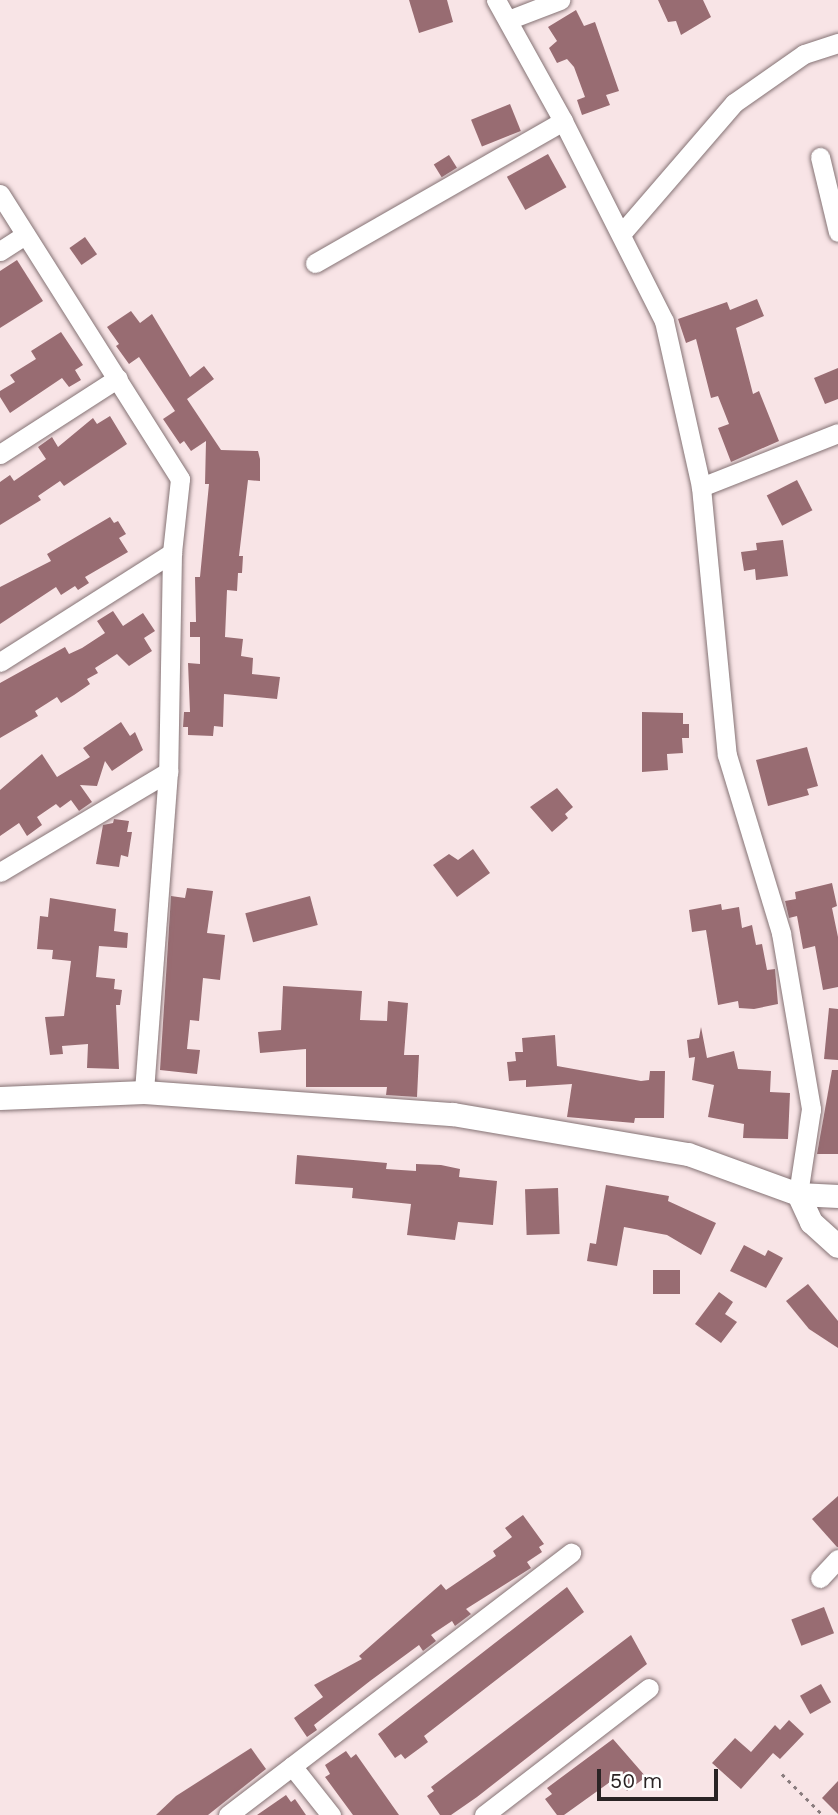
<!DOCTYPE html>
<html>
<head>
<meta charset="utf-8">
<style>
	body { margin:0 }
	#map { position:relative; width:838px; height:1815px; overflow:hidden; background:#f8e4e6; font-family:"Work Sans",sans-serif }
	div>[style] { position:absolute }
	.building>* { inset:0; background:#986c72; transform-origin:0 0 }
	.path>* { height:2.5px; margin-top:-1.25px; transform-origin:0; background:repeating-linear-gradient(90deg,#897c7e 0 3.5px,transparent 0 8.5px) }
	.roads { filter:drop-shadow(0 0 2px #857375) drop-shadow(0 0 2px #857375) }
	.minor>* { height:19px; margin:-9.5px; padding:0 9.5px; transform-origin:9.5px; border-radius:9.5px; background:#fff }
	.tertiary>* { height:23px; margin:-11.5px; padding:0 11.5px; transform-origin:11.5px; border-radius:11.5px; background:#fff }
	span { translate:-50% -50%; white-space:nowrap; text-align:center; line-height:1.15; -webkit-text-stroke:6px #fff; paint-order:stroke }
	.scale { position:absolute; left:597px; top:1769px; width:121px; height:32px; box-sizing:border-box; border:4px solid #2a2324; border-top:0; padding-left:9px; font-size:21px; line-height:24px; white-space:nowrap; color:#2a2324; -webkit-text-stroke:5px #fff; paint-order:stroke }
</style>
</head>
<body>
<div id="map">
	<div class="building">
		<i style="clip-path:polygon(409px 0,447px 0,453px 22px,419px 33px)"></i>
		<i style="clip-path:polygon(658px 0,703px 0,711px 17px,681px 35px,676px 21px,668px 22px)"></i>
		<i style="clip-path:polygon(576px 10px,584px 26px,595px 22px,619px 91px,606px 95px,610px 105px,582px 115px,577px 100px,585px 97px,574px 67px,567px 59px,557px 63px,549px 48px,557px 41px,548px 27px)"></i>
		<i style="left:510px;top:104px;width:29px;height:42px;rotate:68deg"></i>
		<i style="left:548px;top:154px;width:38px;height:47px;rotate:61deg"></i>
		<i style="left:449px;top:155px;width:15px;height:18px;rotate:58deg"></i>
		<i style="left:85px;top:237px;width:21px;height:19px;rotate:55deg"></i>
		<i style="clip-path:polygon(17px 260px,43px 301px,0 328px,0 271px)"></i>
		<i style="clip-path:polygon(757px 299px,764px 316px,736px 328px,753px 394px,759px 391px,779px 441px,731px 462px,718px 428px,729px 424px,718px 396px,711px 398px,696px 339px,686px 343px,678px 319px,727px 302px,730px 310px)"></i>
		<i style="clip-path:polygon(131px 311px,140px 323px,152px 314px,190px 377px,204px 366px,214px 379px,187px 399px,221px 450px,258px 451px,260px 459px,260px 481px,248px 480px,239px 556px,243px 556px,242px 573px,238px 573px,237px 591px,227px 590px,225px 637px,243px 639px,241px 656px,253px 658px,252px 674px,280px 677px,277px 699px,224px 694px,223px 727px,214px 726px,213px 736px,188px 735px,188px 727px,183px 727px,184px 712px,190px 712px,188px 663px,200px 664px,200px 637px,190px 637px,190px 622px,196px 622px,195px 577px,200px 577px,209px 484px,205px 484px,206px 441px,191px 451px,184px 441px,180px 444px,163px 419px,175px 411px,139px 357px,129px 364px,116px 346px,119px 344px,107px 327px)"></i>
		<i style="clip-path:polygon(61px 332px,83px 365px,75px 370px,81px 380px,69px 387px,62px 378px,10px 413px,0 397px,0 391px,15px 382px,10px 375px,36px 359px,31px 351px)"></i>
		<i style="clip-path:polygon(838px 368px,838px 399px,825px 404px,814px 378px)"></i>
		<i style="clip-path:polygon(110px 416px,127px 444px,64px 486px,60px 481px,38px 496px,41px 500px,0 525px,0 482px,10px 475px,14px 481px,46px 459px,38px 447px,52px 437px,58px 447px,93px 418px,97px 424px)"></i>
		<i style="left:797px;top:480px;width:34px;height:34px;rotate:63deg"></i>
		<i style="clip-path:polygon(110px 517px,114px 523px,118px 521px,126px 534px,119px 538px,128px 552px,85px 577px,89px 583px,78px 590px,75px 586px,61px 595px,56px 587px,0 624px,0 587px,51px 561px,47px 554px)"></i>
		<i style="clip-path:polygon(783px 540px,788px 576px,756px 580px,755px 569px,744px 571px,741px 552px,757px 550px,756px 543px)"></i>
		<i style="clip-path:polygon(113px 611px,123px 626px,143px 613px,155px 631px,144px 638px,152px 651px,129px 666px,117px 654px,95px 668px,98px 673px,87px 679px,90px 684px,74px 695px,61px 703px,57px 697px,35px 711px,38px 716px,0 738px,0 683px,65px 647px,69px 654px,82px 648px,105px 633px,97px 621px)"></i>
		<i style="clip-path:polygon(642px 712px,683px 713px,683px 724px,689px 724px,689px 738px,682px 738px,683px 753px,667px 754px,668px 770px,642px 772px)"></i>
		<i style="clip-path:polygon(121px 722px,130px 736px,135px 732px,143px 750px,112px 771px,105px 761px,97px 786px,80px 785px,92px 802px,79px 811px,71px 800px,60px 808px,56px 804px,37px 817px,42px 825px,27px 836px,19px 823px,0 836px,0 790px,42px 754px,57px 777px,90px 757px,83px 748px)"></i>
		<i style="clip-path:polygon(807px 747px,818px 786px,807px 789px,809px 795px,768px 806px,756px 760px)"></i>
		<i style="clip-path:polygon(557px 788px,573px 807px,565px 814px,568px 818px,552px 832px,530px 807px)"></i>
		<i style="clip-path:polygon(114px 819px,129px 821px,127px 832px,132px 832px,128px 857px,121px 855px,119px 867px,96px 864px,103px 825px,113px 823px)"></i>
		<i style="clip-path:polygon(473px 849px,490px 873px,457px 897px,433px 865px,449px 854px,458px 860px)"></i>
		<i style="clip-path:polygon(832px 883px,837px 906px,832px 908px,838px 937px,838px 987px,823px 990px,815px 946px,803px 949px,797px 916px,789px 918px,785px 901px,796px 899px,795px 892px)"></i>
		<i style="clip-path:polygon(187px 888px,213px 891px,207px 933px,225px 935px,220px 980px,203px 978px,199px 1021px,190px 1020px,187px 1049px,200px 1050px,197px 1074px,160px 1070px,171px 896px,185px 898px)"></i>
		<i style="left:310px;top:896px;width:30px;height:67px;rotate:75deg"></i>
		<i style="clip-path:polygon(50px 898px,116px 909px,114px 931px,128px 933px,127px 948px,99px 946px,96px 977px,115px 979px,114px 989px,122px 990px,120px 1005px,116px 1005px,119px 1069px,87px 1068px,88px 1044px,62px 1046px,63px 1054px,50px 1055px,45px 1017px,64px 1016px,71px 961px,52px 959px,53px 950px,37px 949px,40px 916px,48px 917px)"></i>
		<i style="clip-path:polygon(721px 904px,722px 910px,739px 907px,742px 928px,752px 925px,756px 945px,762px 944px,767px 970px,775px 969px,778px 1004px,754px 1009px,739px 1008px,738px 1001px,718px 1005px,706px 930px,692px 932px,689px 910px)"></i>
		<i style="clip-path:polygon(283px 986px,362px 991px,360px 1020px,387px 1021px,388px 1001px,408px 1003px,404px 1055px,419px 1055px,417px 1097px,386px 1095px,387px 1087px,306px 1087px,306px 1049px,260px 1053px,258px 1032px,281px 1030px)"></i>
		<i style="clip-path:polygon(829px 1008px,838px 1009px,838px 1060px,824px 1059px)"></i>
		<i style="clip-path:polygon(701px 1027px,707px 1058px,734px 1051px,738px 1069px,771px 1071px,770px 1092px,790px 1093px,788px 1139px,743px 1138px,744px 1124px,708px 1117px,714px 1085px,692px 1080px,695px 1057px,689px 1058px,687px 1040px,699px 1038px)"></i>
		<i style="clip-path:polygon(555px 1035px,557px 1066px,641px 1081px,649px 1080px,650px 1071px,665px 1071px,664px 1118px,635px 1118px,634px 1123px,567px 1117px,572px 1084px,526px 1087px,526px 1080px,509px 1081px,507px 1062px,516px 1061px,515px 1052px,523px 1052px,522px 1038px)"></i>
		<i style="clip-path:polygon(832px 1070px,838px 1070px,838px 1154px,817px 1154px)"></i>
		<i style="clip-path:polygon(297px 1155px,387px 1163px,386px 1169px,416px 1171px,416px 1164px,441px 1165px,460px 1169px,459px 1177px,497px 1181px,493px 1225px,458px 1222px,455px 1240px,407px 1235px,411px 1204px,352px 1198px,353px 1188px,295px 1184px)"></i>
		<i style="clip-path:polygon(606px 1185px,669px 1196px,668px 1201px,716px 1223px,701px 1255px,667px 1235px,624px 1227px,617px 1266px,587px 1261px,590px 1243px,596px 1244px)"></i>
		<i style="left:558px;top:1188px;width:46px;height:33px;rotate:88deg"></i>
		<i style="clip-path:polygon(744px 1245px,765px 1256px,768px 1250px,783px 1258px,766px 1288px,730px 1271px)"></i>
		<i style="left:653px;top:1270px;width:27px;height:24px"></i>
		<i style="clip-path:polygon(808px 1284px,838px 1321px,838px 1348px,809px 1329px,786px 1301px)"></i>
		<i style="clip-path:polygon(719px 1292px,733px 1302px,725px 1314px,737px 1322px,721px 1343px,695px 1324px)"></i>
		<i style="clip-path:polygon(838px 1496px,838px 1547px,837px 1547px,812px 1519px)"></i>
		<i style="clip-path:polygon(523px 1515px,544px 1544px,539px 1547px,542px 1552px,527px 1562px,531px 1568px,466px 1609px,471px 1614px,455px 1626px,452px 1621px,431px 1635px,436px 1641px,423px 1651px,419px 1645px,370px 1681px,314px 1725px,317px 1730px,307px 1737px,294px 1718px,323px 1697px,314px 1685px,362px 1659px,359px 1656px,441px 1584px,446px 1590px,496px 1556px,493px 1551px,512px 1537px,505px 1528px)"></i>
		<i style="clip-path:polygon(567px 1587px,584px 1612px,424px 1736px,428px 1742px,420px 1748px,405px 1759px,401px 1754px,395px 1758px,378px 1734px)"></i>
		<i style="left:824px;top:1607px;width:28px;height:35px;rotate:69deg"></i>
		<i style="clip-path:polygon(631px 1635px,647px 1664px,477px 1797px,451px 1815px,440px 1815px,427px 1796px,434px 1791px,431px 1787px)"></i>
		<i style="left:821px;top:1684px;width:21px;height:24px;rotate:61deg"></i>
		<i style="clip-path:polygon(789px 1720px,804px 1734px,780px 1759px,773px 1753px,741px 1789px,712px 1763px,735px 1738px,751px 1752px,775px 1725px,780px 1730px)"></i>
		<i style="clip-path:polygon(613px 1739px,646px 1777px,627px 1791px,617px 1777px,564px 1815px,557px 1815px,545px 1799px,552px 1794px,547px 1788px)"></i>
		<i style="clip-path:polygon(251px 1748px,266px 1769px,208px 1815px,156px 1815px,176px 1796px)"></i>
		<i style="clip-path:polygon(346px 1751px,351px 1758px,356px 1754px,399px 1815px,353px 1815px,325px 1777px,330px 1774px,325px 1765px)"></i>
		<i style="clip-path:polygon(838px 1781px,838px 1814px,822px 1798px)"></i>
		<i style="clip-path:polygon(286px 1795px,291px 1802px,295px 1799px,306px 1815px,257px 1815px)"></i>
	</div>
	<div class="path">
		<i style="left:782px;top:1774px;width:58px;rotate:45deg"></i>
	</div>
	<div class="roads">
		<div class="minor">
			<i style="left:496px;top:0;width:138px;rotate:61deg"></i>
			<i style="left:563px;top:121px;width:224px;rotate:63.2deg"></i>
			<i style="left:664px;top:321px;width:170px;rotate:77.4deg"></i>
			<i style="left:701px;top:487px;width:269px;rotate:84.5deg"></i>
			<i style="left:727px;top:755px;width:186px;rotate:73.1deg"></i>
			<i style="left:781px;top:933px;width:179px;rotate:80.3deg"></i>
			<i style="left:811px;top:1109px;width:86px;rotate:98.7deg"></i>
			<i style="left:508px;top:20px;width:56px;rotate:-21deg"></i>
			<i style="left:820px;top:157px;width:77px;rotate:76.5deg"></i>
			<i style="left:0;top:194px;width:337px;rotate:57.7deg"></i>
			<i style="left:180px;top:479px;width:74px;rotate:96.2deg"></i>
			<i style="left:172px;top:553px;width:219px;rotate:91deg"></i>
			<i style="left:168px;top:772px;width:321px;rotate:94.3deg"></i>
			<i style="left:621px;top:234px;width:173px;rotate:-49.2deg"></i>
			<i style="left:734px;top:103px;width:85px;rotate:-35deg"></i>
			<i style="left:804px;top:54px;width:36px;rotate:-18deg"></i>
			<i style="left:0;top:251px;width:30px;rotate:-33deg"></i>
			<i style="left:315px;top:263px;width:286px;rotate:-29.8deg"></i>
			<i style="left:0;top:454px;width:140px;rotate:-32.8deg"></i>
			<i style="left:701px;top:487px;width:147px;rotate:-21.5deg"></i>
			<i style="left:0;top:662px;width:204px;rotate:-32.4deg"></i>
			<i style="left:0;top:872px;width:196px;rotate:-30.8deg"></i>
			<i style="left:820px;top:1578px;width:26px;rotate:-47deg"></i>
			<i style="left:292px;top:1766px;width:63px;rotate:51.5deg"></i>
			<i style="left:228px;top:1815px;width:432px;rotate:-37.4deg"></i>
			<i style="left:484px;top:1815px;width:208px;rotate:-37.6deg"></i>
		</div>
		<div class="tertiary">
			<i style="left:0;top:1098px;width:144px;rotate:-2.4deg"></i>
			<i style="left:144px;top:1092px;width:310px;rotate:4.1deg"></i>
			<i style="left:453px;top:1114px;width:238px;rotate:9.7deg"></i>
			<i style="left:688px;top:1154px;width:117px;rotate:20deg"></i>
			<i style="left:798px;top:1194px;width:40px;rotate:2.9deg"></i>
			<i style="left:798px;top:1194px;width:31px;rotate:65deg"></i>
			<i style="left:811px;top:1222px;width:36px;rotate:42deg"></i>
		</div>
	</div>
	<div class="scale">50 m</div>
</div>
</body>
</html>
